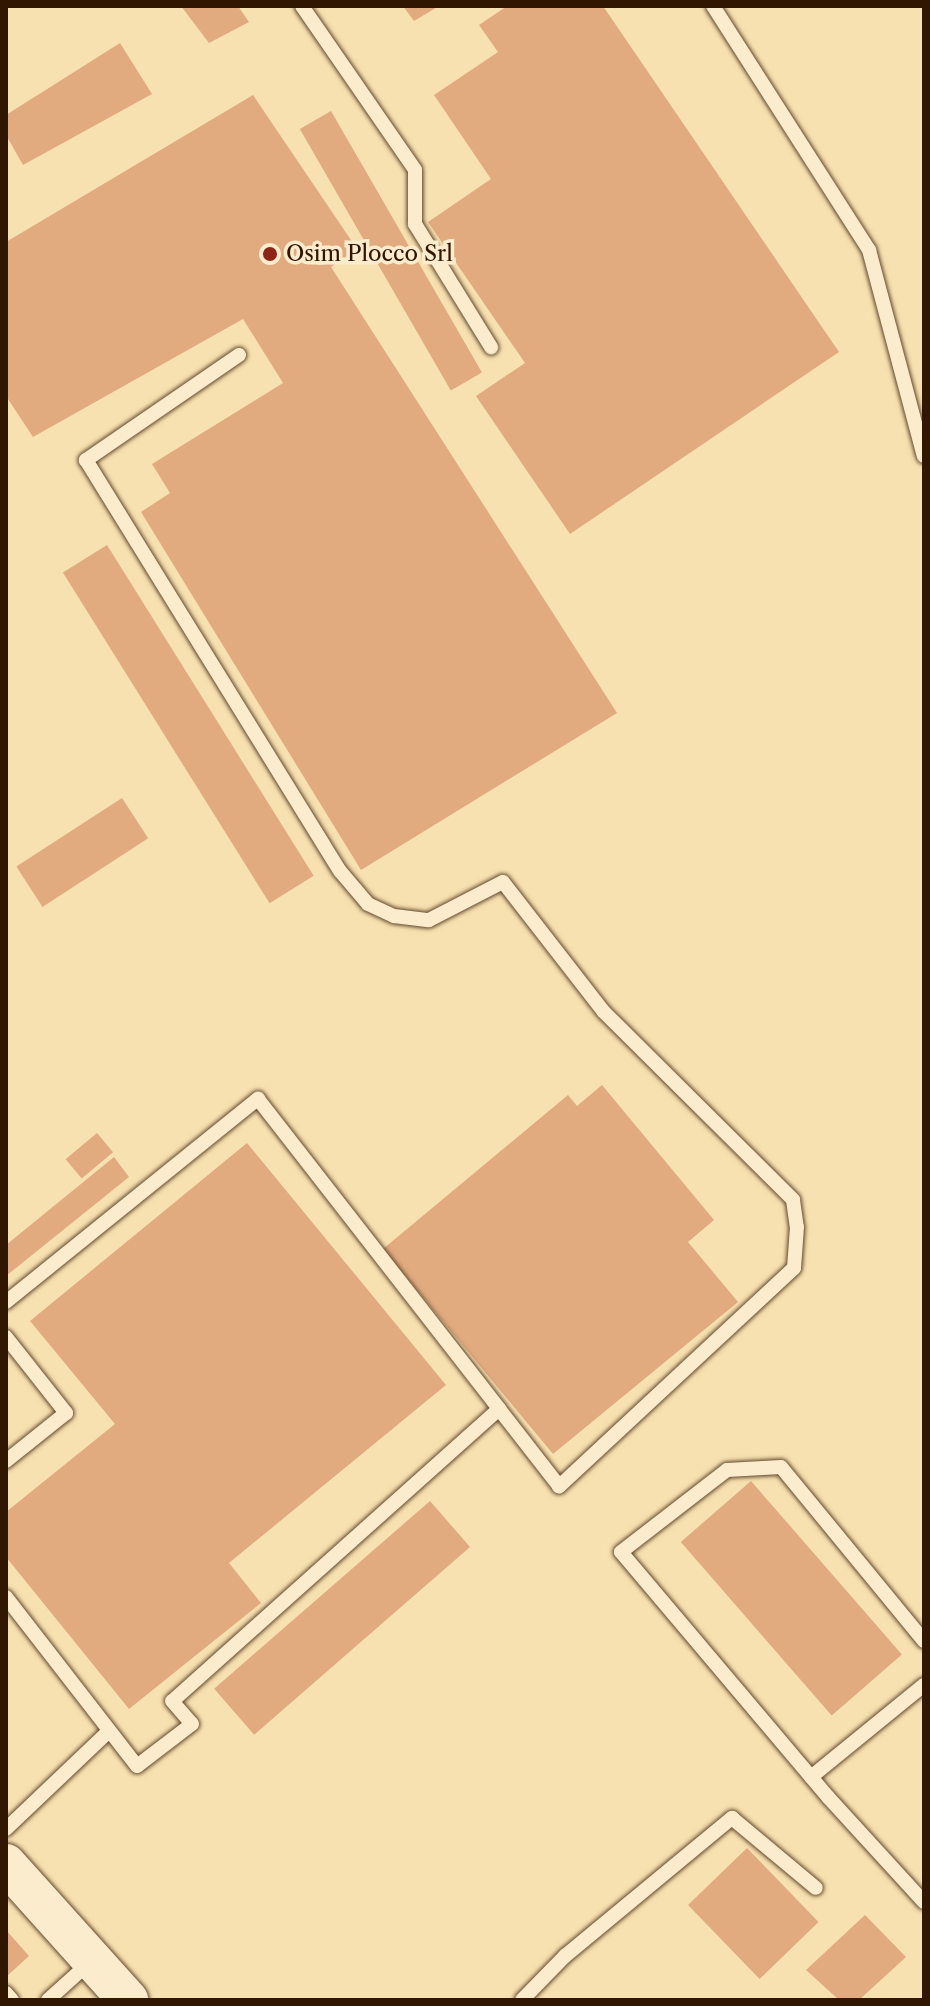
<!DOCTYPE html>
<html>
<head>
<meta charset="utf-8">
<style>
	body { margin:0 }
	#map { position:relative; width:930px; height:2006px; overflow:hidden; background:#f8e1b0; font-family:"Libre Caslon Text",serif }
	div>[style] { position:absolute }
	.building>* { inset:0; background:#e1aa7f; transform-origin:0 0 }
	.roads { filter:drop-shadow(0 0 2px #63492e) drop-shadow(0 0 2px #63492e) }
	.lane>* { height:14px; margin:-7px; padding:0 7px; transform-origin:7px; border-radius:7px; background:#faeccc }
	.secondary>* { height:40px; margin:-20px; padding:0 20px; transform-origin:20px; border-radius:20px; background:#faeccc }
	.dots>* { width:22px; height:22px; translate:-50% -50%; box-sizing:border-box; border:4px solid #faeccc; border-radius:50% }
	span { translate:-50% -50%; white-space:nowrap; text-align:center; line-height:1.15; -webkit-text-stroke:7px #faeccc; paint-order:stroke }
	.poi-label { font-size:22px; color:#311602 }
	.left { translate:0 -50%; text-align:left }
	.frame { position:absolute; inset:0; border:8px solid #311602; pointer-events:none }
</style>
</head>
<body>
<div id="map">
	<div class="building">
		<i style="clip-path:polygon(181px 6px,238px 6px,249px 22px,209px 43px)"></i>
		<i style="clip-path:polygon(403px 6px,439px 6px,414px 21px)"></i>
		<i style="clip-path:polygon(507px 6px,603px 6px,839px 352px,570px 534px,476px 396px,525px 363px,428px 222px,491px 179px,434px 95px,498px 52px,479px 25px)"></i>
		<i style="clip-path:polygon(120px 43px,152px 94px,23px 165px,6px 135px,6px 115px)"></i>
		<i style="clip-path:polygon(253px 95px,357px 249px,331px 267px,617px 713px,361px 870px,141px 512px,170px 493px,152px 464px,283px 383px,243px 319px,33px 437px,6px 396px,6px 242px)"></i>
		<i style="left:331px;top:111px;width:302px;height:36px;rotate:60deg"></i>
		<i style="left:107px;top:545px;width:390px;height:52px;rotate:58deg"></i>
		<i style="left:122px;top:798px;width:48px;height:126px;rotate:57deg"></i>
		<i style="clip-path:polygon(602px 1085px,714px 1220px,688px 1242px,738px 1302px,553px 1454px,383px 1249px,568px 1095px,577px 1106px)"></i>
		<i style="left:97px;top:1133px;width:25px;height:41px;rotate:50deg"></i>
		<i style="clip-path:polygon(247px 1143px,446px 1385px,229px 1563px,261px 1603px,129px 1709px,6px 1557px,6px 1512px,115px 1424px,30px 1321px)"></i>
		<i style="clip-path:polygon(114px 1157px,129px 1177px,6px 1276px,6px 1245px)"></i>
		<i style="left:751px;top:1481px;width:230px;height:93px;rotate:49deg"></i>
		<i style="left:430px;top:1501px;width:61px;height:286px;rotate:49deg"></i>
		<i style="left:747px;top:1848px;width:103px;height:82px;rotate:46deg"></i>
		<i style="clip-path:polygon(865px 1915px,906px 1957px,859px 2000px,839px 2000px,806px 1970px)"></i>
		<i style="clip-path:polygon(6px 1930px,29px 1956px,6px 1977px)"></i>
	</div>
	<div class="roads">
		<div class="lane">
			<i style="left:302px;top:6px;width:199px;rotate:55.4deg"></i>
			<i style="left:415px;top:170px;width:54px;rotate:90deg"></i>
			<i style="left:415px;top:224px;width:145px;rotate:58.3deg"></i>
			<i style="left:713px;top:6px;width:290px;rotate:57.4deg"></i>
			<i style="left:869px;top:250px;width:213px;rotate:75.1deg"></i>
			<i style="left:239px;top:355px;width:186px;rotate:145.5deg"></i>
			<i style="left:86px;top:460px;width:483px;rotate:58.3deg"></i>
			<i style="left:340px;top:871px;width:43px;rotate:49.7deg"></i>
			<i style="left:368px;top:904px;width:29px;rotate:25deg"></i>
			<i style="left:394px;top:916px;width:35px;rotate:7deg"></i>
			<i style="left:429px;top:920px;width:83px;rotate:-27.2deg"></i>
			<i style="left:503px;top:882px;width:163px;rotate:52.2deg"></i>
			<i style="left:603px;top:1011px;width:268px;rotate:44.8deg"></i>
			<i style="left:793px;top:1200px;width:27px;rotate:82deg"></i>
			<i style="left:797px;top:1227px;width:41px;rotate:94.2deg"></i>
			<i style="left:794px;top:1268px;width:321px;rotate:137.1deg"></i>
			<i style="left:559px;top:1486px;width:98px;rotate:-127.9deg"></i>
			<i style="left:6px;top:1302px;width:324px;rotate:-38.9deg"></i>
			<i style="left:258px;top:1099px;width:393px;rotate:52.1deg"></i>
			<i style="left:499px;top:1409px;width:438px;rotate:138.2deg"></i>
			<i style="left:172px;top:1701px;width:30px;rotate:49deg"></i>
			<i style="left:192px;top:1724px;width:69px;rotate:142.6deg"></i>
			<i style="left:137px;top:1766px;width:214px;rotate:-127.8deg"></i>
			<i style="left:6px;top:1337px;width:97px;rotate:51.7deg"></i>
			<i style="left:66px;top:1413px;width:77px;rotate:141.3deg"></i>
			<i style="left:924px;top:1641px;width:225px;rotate:-129.4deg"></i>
			<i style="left:781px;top:1467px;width:54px;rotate:176.8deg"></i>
			<i style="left:727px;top:1470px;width:134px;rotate:142.3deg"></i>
			<i style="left:621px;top:1552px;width:321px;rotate:49.8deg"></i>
			<i style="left:828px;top:1797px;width:142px;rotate:47.6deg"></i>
			<i style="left:811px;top:1777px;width:146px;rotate:-39.2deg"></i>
			<i style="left:6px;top:1829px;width:142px;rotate:-43.6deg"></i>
			<i style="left:6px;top:1993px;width:9px;rotate:49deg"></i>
			<i style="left:48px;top:2000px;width:55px;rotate:-42.1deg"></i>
			<i style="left:522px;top:2000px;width:62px;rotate:-45.7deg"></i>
			<i style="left:565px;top:1956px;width:217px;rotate:-39.6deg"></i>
			<i style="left:732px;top:1818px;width:109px;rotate:39.8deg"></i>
		</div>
		<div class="secondary">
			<i style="left:6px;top:1864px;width:183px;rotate:48.1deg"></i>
		</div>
	</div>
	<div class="dots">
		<i style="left:270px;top:254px;background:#8f2418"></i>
	</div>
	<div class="poi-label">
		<span class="left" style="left:286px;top:254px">Osim Plocco Srl</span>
	</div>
	<div class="frame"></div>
</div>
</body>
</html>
